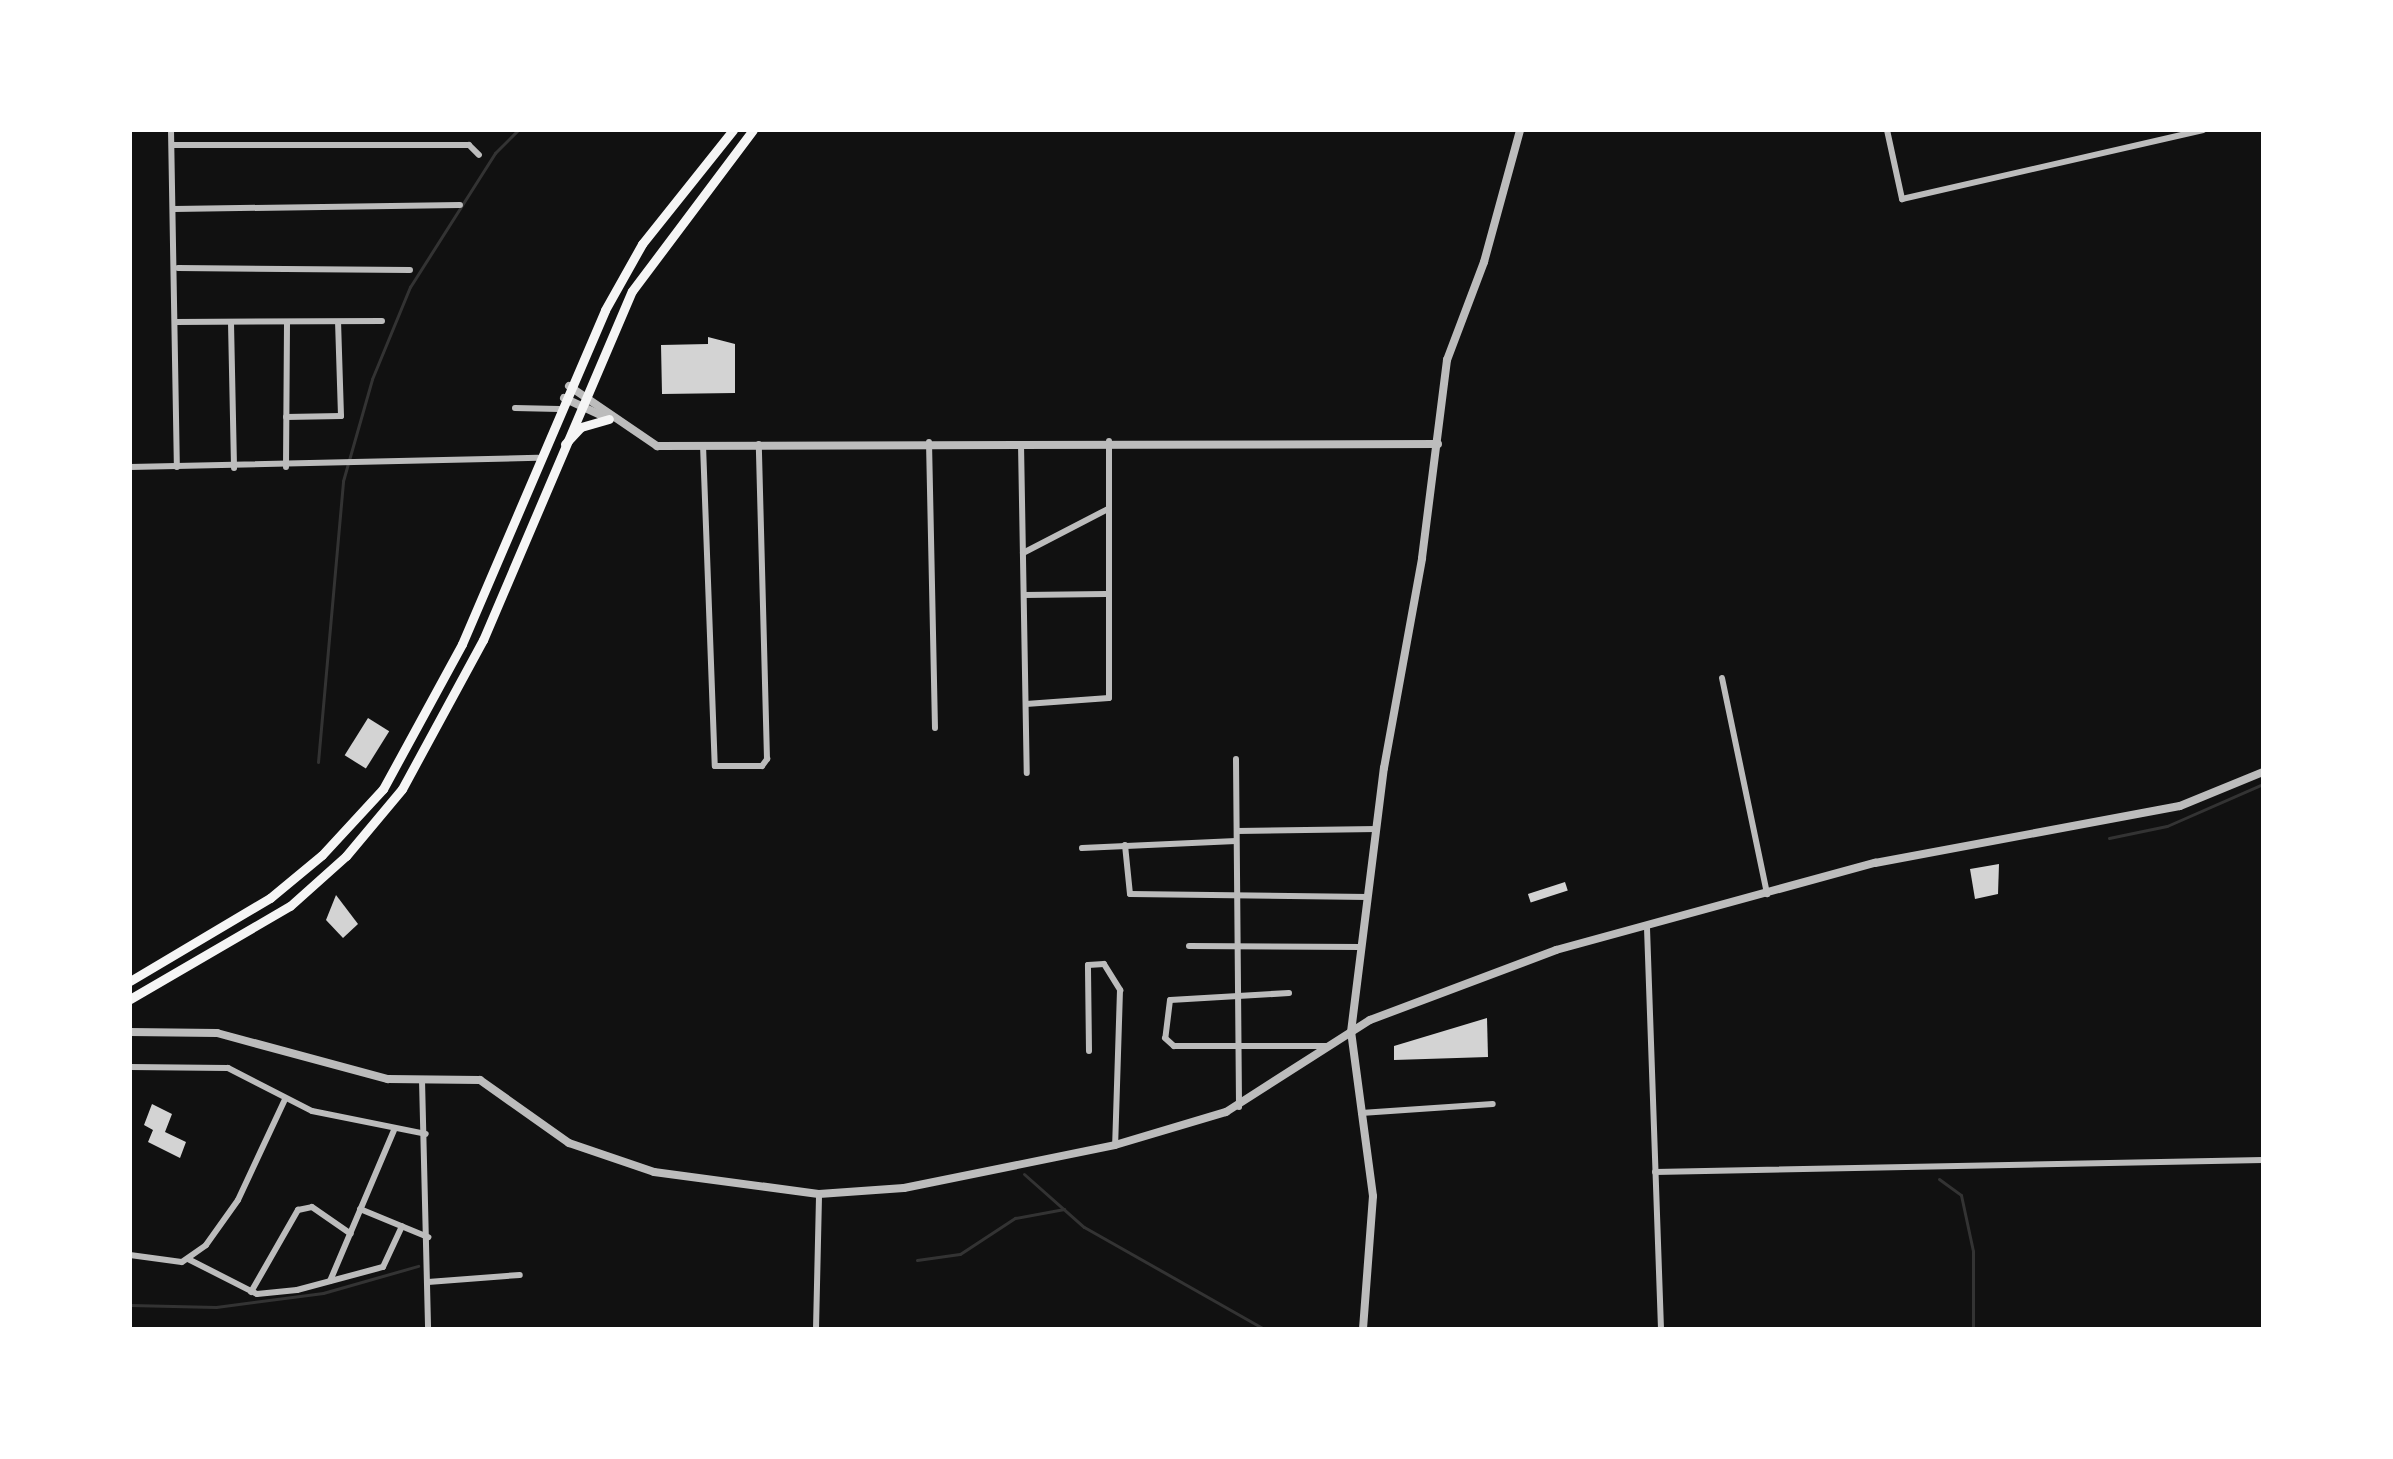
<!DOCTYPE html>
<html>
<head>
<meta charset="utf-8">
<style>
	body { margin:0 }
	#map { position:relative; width:2393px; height:1459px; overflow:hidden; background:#111; font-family:Helvetica,sans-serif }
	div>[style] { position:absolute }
	.stream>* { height:3px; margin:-1.5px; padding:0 1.5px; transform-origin:1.5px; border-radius:1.5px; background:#333 }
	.building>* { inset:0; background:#d3d3d3; transform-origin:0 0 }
	.minor>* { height:6px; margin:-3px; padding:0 3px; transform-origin:3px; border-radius:3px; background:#bcbcbc }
	.tertiary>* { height:8px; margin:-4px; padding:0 4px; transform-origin:4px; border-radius:4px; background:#bcbcbc }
	.secondary>* { height:9px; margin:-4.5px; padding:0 4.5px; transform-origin:4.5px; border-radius:4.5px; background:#f5f5f5 }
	span { translate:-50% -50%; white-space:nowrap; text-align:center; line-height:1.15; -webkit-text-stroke:7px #fff; paint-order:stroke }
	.frame { position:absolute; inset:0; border:132px solid #fff; pointer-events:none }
</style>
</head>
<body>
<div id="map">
	<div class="stream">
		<i style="left:318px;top:762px;width:282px;rotate:-84.9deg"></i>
		<i style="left:343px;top:481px;width:106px;rotate:-74.1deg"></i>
		<i style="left:372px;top:379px;width:100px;rotate:-67.6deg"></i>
		<i style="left:410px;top:287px;width:159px;rotate:-57.6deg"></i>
		<i style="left:495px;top:153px;width:33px;rotate:-45deg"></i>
		<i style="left:2109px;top:838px;width:59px;rotate:-11.7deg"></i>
		<i style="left:2167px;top:826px;width:105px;rotate:-23.6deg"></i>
		<i style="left:1024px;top:1174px;width:80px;rotate:41.5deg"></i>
		<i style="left:1084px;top:1227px;width:207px;rotate:29.5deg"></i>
		<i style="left:1939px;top:1179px;width:27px;rotate:36deg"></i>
		<i style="left:1961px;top:1195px;width:57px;rotate:77.9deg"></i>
		<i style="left:1973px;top:1251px;width:78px;rotate:90deg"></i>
		<i style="left:917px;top:1260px;width:43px;rotate:-7.9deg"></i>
		<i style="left:960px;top:1254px;width:66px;rotate:-33.2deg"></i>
		<i style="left:1015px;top:1218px;width:50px;rotate:-10.4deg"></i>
		<i style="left:130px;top:1305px;width:86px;rotate:1.3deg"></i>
		<i style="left:216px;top:1307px;width:108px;rotate:-7.5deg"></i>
		<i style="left:323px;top:1293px;width:99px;rotate:-15.9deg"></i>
	</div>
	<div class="building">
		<i style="clip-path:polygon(708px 337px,735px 344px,735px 393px,662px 394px,661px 345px,708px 344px)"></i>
		<i style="left:368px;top:718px;width:25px;height:44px;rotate:32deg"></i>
		<i style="clip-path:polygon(1999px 864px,1998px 894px,1975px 899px,1970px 869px)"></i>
		<i style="left:1565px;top:882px;width:9px;height:39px;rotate:72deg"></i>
		<i style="clip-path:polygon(336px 895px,358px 924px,343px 938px,326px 920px)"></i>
		<i style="clip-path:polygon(1487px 1018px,1488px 1057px,1394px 1060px,1394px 1046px)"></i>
		<i style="clip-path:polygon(152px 1104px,172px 1114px,165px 1132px,186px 1142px,180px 1158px,148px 1142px,153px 1130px,144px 1125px)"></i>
	</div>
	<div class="minor">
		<i style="left:171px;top:130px;width:337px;rotate:89deg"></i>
		<i style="left:1887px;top:130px;width:71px;rotate:77.7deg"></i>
		<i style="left:1902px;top:199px;width:309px;rotate:-12.9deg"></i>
		<i style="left:173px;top:145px;width:296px"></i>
		<i style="left:469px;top:145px;width:14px;rotate:45deg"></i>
		<i style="left:174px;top:209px;width:286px;rotate:-0.8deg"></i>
		<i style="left:178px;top:268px;width:232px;rotate:0.5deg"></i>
		<i style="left:175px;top:322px;width:207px;rotate:-0.3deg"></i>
		<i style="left:231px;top:323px;width:145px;rotate:88.8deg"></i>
		<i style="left:515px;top:408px;width:44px;rotate:1.3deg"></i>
		<i style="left:286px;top:417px;width:55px;rotate:-1deg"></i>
		<i style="left:341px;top:416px;width:93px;rotate:-91.8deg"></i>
		<i style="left:929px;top:442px;width:286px;rotate:88.8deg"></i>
		<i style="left:1021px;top:444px;width:329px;rotate:89deg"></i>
		<i style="left:703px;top:445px;width:321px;rotate:87.9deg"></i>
		<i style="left:715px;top:766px;width:47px"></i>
		<i style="left:762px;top:766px;width:9px;rotate:-54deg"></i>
		<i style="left:767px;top:759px;width:315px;rotate:-91.5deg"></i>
		<i style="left:130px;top:467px;width:408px;rotate:-1.3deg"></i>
		<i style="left:286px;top:467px;width:143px;rotate:-89.6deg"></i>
		<i style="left:1023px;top:553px;width:96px;rotate:-27.4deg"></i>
		<i style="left:1024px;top:595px;width:82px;rotate:-0.7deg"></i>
		<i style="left:1722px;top:678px;width:221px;rotate:78.2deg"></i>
		<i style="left:1026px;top:704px;width:83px;rotate:-4.1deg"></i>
		<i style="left:1109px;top:698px;width:257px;rotate:-90deg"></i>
		<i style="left:1236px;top:759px;width:348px;rotate:89.5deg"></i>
		<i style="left:1237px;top:831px;width:140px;rotate:-0.8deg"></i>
		<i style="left:1125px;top:845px;width:49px;rotate:84.2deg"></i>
		<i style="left:1130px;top:894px;width:238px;rotate:0.7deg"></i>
		<i style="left:1082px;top:848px;width:154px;rotate:-2.6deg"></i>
		<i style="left:1647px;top:928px;width:401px;rotate:88deg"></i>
		<i style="left:1189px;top:946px;width:172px;rotate:0.3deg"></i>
		<i style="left:1289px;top:993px;width:119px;rotate:176.6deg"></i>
		<i style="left:1170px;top:1000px;width:38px;rotate:97deg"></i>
		<i style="left:1165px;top:1038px;width:12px;rotate:42deg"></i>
		<i style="left:1174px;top:1046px;width:152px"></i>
		<i style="left:1089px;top:1051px;width:86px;rotate:-90.7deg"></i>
		<i style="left:1088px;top:965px;width:16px;rotate:-4deg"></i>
		<i style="left:1104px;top:964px;width:31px;rotate:58deg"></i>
		<i style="left:1120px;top:990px;width:155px;rotate:91.8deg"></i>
		<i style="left:130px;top:1067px;width:98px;rotate:0.6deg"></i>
		<i style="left:228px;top:1068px;width:94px;rotate:27.1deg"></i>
		<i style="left:312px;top:1111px;width:116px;rotate:11.4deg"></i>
		<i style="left:422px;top:1080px;width:249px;rotate:88.6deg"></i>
		<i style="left:1361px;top:1113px;width:132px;rotate:-3.9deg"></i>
		<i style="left:1655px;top:1172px;width:608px;rotate:-1.13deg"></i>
		<i style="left:360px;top:1209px;width:74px;rotate:22.4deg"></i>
		<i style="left:130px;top:1255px;width:52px;rotate:7.7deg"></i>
		<i style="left:182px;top:1262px;width:29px;rotate:-35deg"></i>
		<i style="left:206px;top:1245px;width:55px;rotate:-54.6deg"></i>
		<i style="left:238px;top:1200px;width:111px;rotate:-65deg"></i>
		<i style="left:188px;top:1259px;width:77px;rotate:26.9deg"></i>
		<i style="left:257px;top:1294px;width:40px;rotate:-5.7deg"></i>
		<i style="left:297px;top:1290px;width:89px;rotate:-15deg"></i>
		<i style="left:383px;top:1267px;width:45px;rotate:-65.1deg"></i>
		<i style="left:330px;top:1281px;width:164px;rotate:-67deg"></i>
		<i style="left:428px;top:1282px;width:92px;rotate:-4.4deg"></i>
		<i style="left:251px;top:1292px;width:95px;rotate:-60.2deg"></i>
		<i style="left:298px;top:1210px;width:14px;rotate:-12deg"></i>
		<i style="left:312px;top:1207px;width:47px;rotate:34.7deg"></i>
		<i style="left:816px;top:1329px;width:135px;rotate:-88.7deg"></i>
	</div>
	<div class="tertiary">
		<i style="left:569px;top:386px;width:107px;rotate:34.3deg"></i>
		<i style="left:657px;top:446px;width:781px;rotate:-0.15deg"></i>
		<i style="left:564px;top:398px;width:50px;rotate:25deg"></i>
		<i style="left:130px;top:1032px;width:87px;rotate:0.7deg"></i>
		<i style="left:217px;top:1033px;width:177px;rotate:15.1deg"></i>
		<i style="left:388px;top:1079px;width:92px;rotate:0.6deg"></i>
		<i style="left:480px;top:1080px;width:109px;rotate:35.3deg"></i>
		<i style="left:569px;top:1143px;width:90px;rotate:18.8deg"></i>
		<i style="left:654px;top:1172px;width:166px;rotate:7.6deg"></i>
		<i style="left:819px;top:1194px;width:85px;rotate:-4deg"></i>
		<i style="left:904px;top:1188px;width:215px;rotate:-11.5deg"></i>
		<i style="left:1115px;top:1145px;width:116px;rotate:-16.6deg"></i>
		<i style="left:1226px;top:1112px;width:171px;rotate:-32.6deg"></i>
		<i style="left:1370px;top:1020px;width:199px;rotate:-20.6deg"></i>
		<i style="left:1556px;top:950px;width:331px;rotate:-15.3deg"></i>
		<i style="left:1875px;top:863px;width:310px;rotate:-10.6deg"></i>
		<i style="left:2180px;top:806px;width:90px;rotate:-22.3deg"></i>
		<i style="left:1363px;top:1329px;width:133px;rotate:-85.7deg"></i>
		<i style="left:1373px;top:1196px;width:165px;rotate:-97.6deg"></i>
		<i style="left:1351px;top:1032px;width:266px;rotate:-82.9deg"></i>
		<i style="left:1384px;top:768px;width:213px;rotate:-79.7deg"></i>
		<i style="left:1422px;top:558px;width:200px;rotate:-82.8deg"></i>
		<i style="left:1447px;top:360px;width:105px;rotate:-69.3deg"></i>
		<i style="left:1484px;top:262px;width:137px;rotate:-74.7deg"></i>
	</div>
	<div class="secondary">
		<i style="left:565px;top:444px;width:23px;rotate:-47deg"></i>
		<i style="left:581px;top:427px;width:29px;rotate:-16deg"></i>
		<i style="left:130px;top:981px;width:163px;rotate:-30.7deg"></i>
		<i style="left:270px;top:898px;width:67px;rotate:-39.6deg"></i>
		<i style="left:322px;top:855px;width:90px;rotate:-47.3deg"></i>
		<i style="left:383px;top:789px;width:165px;rotate:-61.4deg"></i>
		<i style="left:462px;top:644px;width:363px;rotate:-66.8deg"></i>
		<i style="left:605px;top:310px;width:76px;rotate:-60.7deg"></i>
		<i style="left:642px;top:244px;width:146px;rotate:-51.4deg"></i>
		<i style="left:130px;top:999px;width:185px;rotate:-30.2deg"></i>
		<i style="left:290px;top:906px;width:75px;rotate:-41.8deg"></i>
		<i style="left:346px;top:856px;width:87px;rotate:-50.1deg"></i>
		<i style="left:402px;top:789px;width:170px;rotate:-61.5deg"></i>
		<i style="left:483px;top:640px;width:379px;rotate:-66.9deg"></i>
		<i style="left:632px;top:291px;width:201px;rotate:-53.1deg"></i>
	</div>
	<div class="frame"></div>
</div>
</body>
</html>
